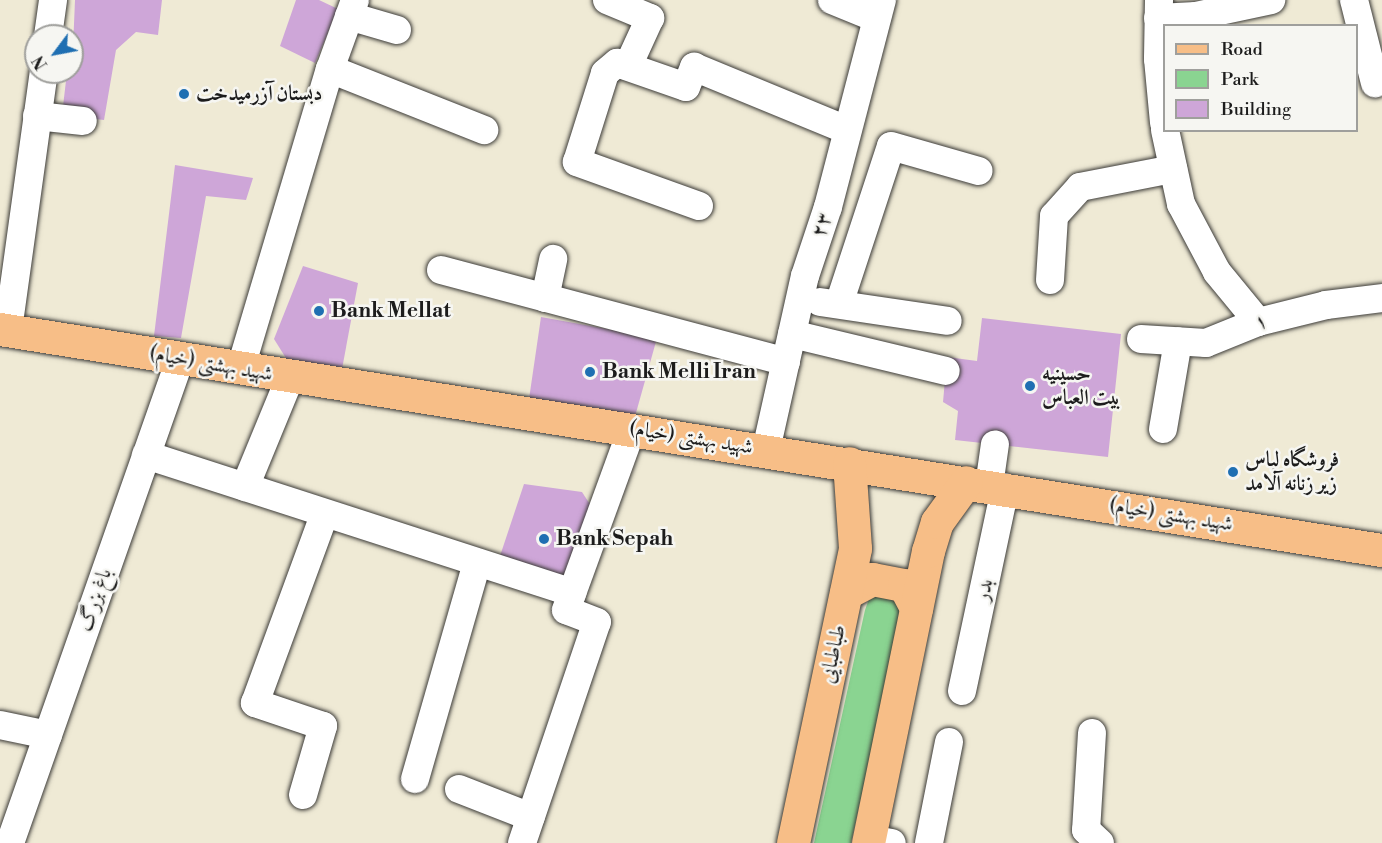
<!DOCTYPE html>
<html>
<head>
<meta charset="utf-8">
<style>
	body { margin:0 }
	#map { position:relative; width:1382px; height:843px; overflow:hidden; background:#efead5; font-family:"Libre Bodoni",Amiri,serif }
	div>[style] { position:absolute }
	.green>* { inset:0; background:#8ad491 }
	.building>* { inset:0; background:#cea6d8 }
	.roads { filter:drop-shadow(0 0 2px #3c3b38) drop-shadow(0 0 2px #3c3b38) }
	.minor>* { height:28px; margin:-14px; padding:0 14px; transform-origin:14px; border-radius:14px; background:#fff }
	.major>* { height:33px; margin:-16.5px; padding:0 16.5px; transform-origin:16.5px; border-radius:16.5px; background:#f7be87 }
	.dots>* { width:16px; height:16px; translate:-50% -50%; box-sizing:border-box; border:3px solid #f6f6f2; border-radius:50% }
	span { translate:-50% -50%; white-space:nowrap; text-align:center; line-height:1.15; -webkit-text-stroke:5px #f6f6f2; paint-order:stroke }
	.poi-label { font-size:21px; color:#1c1c1c; font-weight:700 }
	.left { translate:0 -50%; text-align:left }
	.street-label { font-size:21px; color:#1c1c1c }
	.legend { position:absolute; left:1163px; top:24px; width:195px; height:108px; box-sizing:border-box; background:#f6f6f2; border:2px solid #9f9f9c; margin:0; padding:8px 10px; list-style:none; font-size:18px; color:#1c1c1c }
	.legend li { display:flex; align-items:center; gap:12px; height:30px }
	.legend b { width:30px; border:2px solid #9f9f9c }
	.north { position:absolute; left:24px; top:24px; width:60px; height:60px; box-sizing:border-box; background:#f6f6f2; border:2px solid #9f9f9c; border-radius:50%; rotate:238deg; font-size:16px; font-weight:700; line-height:24px; text-align:center; color:#1c1c1c }
	.north::after { content:''; display:block; margin:auto; width:21px; height:27px; background:#1f6fb2; clip-path:polygon(50% 0,100% 100%,50% 72%,0 100%) }
</style>
</head>
<body>
<div id="map">
	<div class="green">
		<i style="clip-path:polygon(881px 589px,903px 597px,901px 620px,851px 843px,814px 843px,865px 610px,869px 599px)"></i>
	</div>
	<div class="building">
		<i style="clip-path:polygon(75px 0,162px 0,158px 35px,136px 32px,116px 50px,104px 120px,62px 115px,67px 72px,72px 72px)"></i>
		<i style="clip-path:polygon(296px 0,319px 0,338px 9px,315px 63px,280px 46px)"></i>
		<i style="clip-path:polygon(175px 165px,253px 178px,246px 200px,206px 196px,181px 338px,154px 336px)"></i>
		<i style="clip-path:polygon(303px 266px,358px 283px,342px 369px,289px 363px,274px 339px)"></i>
		<i style="clip-path:polygon(541px 317px,657px 338px,634px 420px,528px 406px)"></i>
		<i style="clip-path:polygon(982px 318px,1121px 334px,1108px 457px,955px 440px,958px 411px,943px 402px,947px 357px,977px 361px)"></i>
		<i style="clip-path:polygon(524px 484px,582px 492px,593px 509px,564px 589px,496px 568px)"></i>
	</div>
	<div class="roads">
		<div class="minor">
			<i style="left:607px;top:0;width:47px;rotate:22.7deg"></i>
			<i style="left:650px;top:18px;width:53px;rotate:114.6deg"></i>
			<i style="left:832px;top:0;width:48px;rotate:22.2deg"></i>
			<i style="left:1159px;top:0;width:59px;rotate:91deg"></i>
			<i style="left:1158px;top:59px;width:64px;rotate:84.6deg"></i>
			<i style="left:1354px;top:0;width:86px;rotate:75.8deg"></i>
			<i style="left:349px;top:16px;width:50px;rotate:16.3deg"></i>
			<i style="left:1158px;top:18px;width:38px;rotate:-3deg"></i>
			<i style="left:1196px;top:16px;width:77px;rotate:-12deg"></i>
			<i style="left:48px;top:36px;width:36px;rotate:-82deg"></i>
			<i style="left:330px;top:69px;width:166px;rotate:21.6deg"></i>
			<i style="left:37px;top:116px;width:46px;rotate:6.2deg"></i>
			<i style="left:1165px;top:130px;width:76px;rotate:77.8deg"></i>
			<i style="left:1181px;top:204px;width:77px;rotate:62.1deg"></i>
			<i style="left:1217px;top:272px;width:65px;rotate:50.6deg"></i>
			<i style="left:699px;top:206px;width:130px;rotate:-160.2deg"></i>
			<i style="left:577px;top:162px;width:93px;rotate:-72.5deg"></i>
			<i style="left:605px;top:73px;width:16px;rotate:-40deg"></i>
			<i style="left:617px;top:63px;width:73px;rotate:19.2deg"></i>
			<i style="left:686px;top:87px;width:22px;rotate:-68deg"></i>
			<i style="left:694px;top:67px;width:165px;rotate:22.4deg"></i>
			<i style="left:441px;top:270px;width:357px;rotate:14.9deg"></i>
			<i style="left:1050px;top:280px;width:64px;rotate:-86.4deg"></i>
			<i style="left:1054px;top:216px;width:39px;rotate:-48deg"></i>
			<i style="left:1080px;top:187px;width:95px;rotate:-11deg"></i>
			<i style="left:545px;top:298px;width:40px;rotate:-78deg"></i>
			<i style="left:820px;top:302px;width:129px;rotate:8.4deg"></i>
			<i style="left:839px;top:304px;width:166px;rotate:-71.8deg"></i>
			<i style="left:891px;top:146px;width:91px;rotate:15.9deg"></i>
			<i style="left:8px;top:330px;width:260px;rotate:-82.1deg"></i>
			<i style="left:792px;top:334px;width:158px;rotate:13.5deg"></i>
			<i style="left:1141px;top:339px;width:65px;rotate:3.5deg"></i>
			<i style="left:1206px;top:343px;width:56px;rotate:-22deg"></i>
			<i style="left:1258px;top:322px;width:70px;rotate:-14deg"></i>
			<i style="left:1326px;top:305px;width:56px;rotate:-7.1deg"></i>
			<i style="left:241px;top:367px;width:311px;rotate:-73.4deg"></i>
			<i style="left:330px;top:69px;width:73px;rotate:-70.1deg"></i>
			<i style="left:1163px;top:429px;width:89px;rotate:-80.3deg"></i>
			<i style="left:766px;top:450px;width:178px;rotate:-77.4deg"></i>
			<i style="left:805px;top:276px;width:73px;rotate:-71.6deg"></i>
			<i style="left:828px;top:207px;width:214px;rotate:-75.4deg"></i>
			<i style="left:146px;top:455px;width:448px;rotate:17.9deg"></i>
			<i style="left:989px;top:486px;width:42px;rotate:-81.9deg"></i>
			<i style="left:245px;top:487px;width:118px;rotate:-67.6deg"></i>
			<i style="left:962px;top:691px;width:208px;rotate:-78deg"></i>
			<i style="left:0;top:725px;width:49px;rotate:11.8deg"></i>
			<i style="left:1092px;top:733px;width:97px;rotate:93.5deg"></i>
			<i style="left:1086px;top:830px;width:19px;rotate:43deg"></i>
			<i style="left:415px;top:779px;width:225px;rotate:-74deg"></i>
			<i style="left:459px;top:789px;width:77px;rotate:21.3deg"></i>
			<i style="left:303px;top:795px;width:72px;rotate:-73.8deg"></i>
			<i style="left:323px;top:726px;width:72px;rotate:-161.3deg"></i>
			<i style="left:255px;top:703px;width:202px;rotate:-69.8deg"></i>
			<i style="left:869px;top:839px;width:23px;rotate:10deg"></i>
			<i style="left:10px;top:843px;width:515px;rotate:-70.62deg"></i>
			<i style="left:522px;top:843px;width:233px;rotate:-71.3deg"></i>
			<i style="left:597px;top:622px;width:33px;rotate:-159deg"></i>
			<i style="left:566px;top:610px;width:193px;rotate:-70deg"></i>
			<i style="left:929px;top:843px;width:103px;rotate:-78.8deg"></i>
		</div>
		<div class="major">
			<i style="left:0;top:329px;width:1400px;rotate:9.09deg"></i>
			<i style="left:846px;top:593px;width:30px;rotate:-28deg"></i>
			<i style="left:872px;top:579px;width:33px;rotate:11deg"></i>
			<i style="left:904px;top:585px;width:26px;rotate:62deg"></i>
			<i style="left:793px;top:843px;width:301px;rotate:-78.1deg"></i>
			<i style="left:855px;top:548px;width:85px;rotate:-94deg"></i>
			<i style="left:868px;top:843px;width:298px;rotate:-78.4deg"></i>
			<i style="left:928px;top:551px;width:30px;rotate:-73deg"></i>
			<i style="left:937px;top:522px;width:49px;rotate:-54.1deg"></i>
		</div>
	</div>
	<div class="dots">
		<i style="left:184px;top:94px;background:#1f6fb2"></i>
		<i style="left:319px;top:311px;background:#1f6fb2"></i>
		<i style="left:590px;top:372px;background:#1f6fb2"></i>
		<i style="left:1030px;top:386px;background:#1f6fb2"></i>
		<i style="left:1233px;top:472px;background:#1f6fb2"></i>
		<i style="left:544px;top:539px;background:#1f6fb2"></i>
	</div>
	<div class="poi-label">
		<span class="left" style="left:196px;top:94px">دبستان آزرمیدخت</span>
		<span class="left" style="left:331px;top:311px">Bank Mellat</span>
		<span class="left" style="left:602px;top:372px">Bank Melli Iran</span>
		<span class="left" style="left:1042px;top:386px">حسینیه<br>بیت العباس</span>
		<span class="left" style="left:1245px;top:472px">فروشگاه لباس<br>زیر زنانه آلامد</span>
		<span class="left" style="left:556px;top:539px">Bank Sepah</span>
	</div>
	<div class="street-label">
		<span style="left:822px;top:225px;rotate:-72deg">۲۳</span>
		<span style="left:1261px;top:322px;rotate:-17deg">۱</span>
		<span style="left:211px;top:364px;rotate:10deg">شهید بهشتی (خیام)</span>
		<span style="left:691px;top:438px;rotate:9deg">شهید بهشتی (خیام)</span>
		<span style="left:1171px;top:515px;rotate:9deg">شهید بهشتی (خیام)</span>
		<span style="left:984px;top:590px;rotate:-78deg">بدر</span>
		<span style="left:95px;top:600px;rotate:-71deg">باغ بزرگ</span>
		<span style="left:833px;top:654px;rotate:-78deg">طباطبایی</span>
	</div>
	<ul class="legend">
	<li><b style="height:8px;background:#f7be87"></b>Road</li>
	<li><b style="height:16px;background:#8ad491"></b>Park</li>
	<li><b style="height:16px;background:#cea6d8"></b>Building</li>
	</ul>
	<div class="north">N</div>
</div>
</body>
</html>
